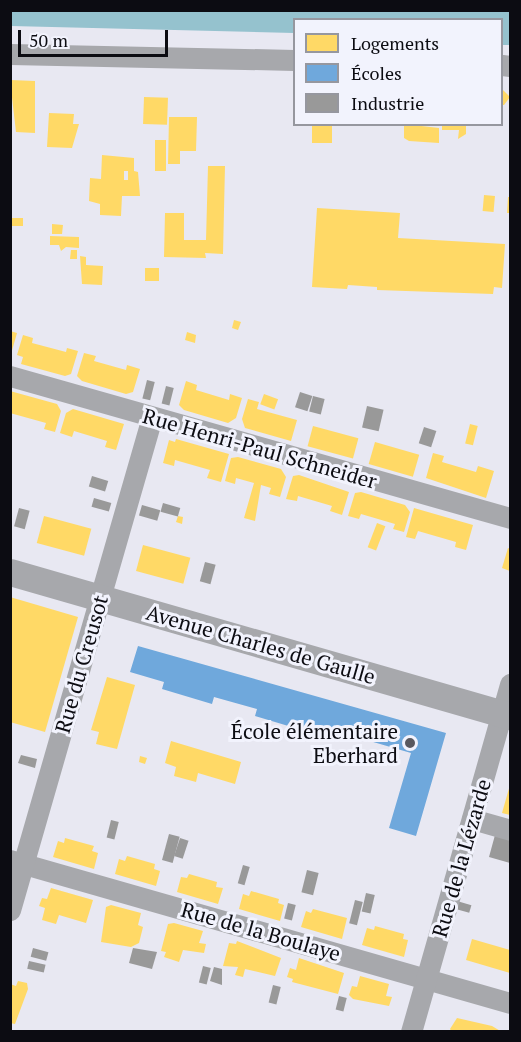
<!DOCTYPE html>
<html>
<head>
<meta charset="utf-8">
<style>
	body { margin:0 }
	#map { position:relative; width:521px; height:1042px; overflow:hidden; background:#e8e8f2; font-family:"PT Serif",serif }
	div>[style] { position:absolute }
	.water>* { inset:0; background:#95c2ce }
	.homes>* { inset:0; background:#ffd966; transform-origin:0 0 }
	.schools>* { inset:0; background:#6fa8dc }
	.industry>* { inset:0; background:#999; transform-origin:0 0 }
	.minor>* { height:21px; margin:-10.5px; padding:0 10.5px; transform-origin:10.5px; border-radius:10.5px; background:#a7a8ac }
	.tertiary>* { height:27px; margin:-13.5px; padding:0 13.5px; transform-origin:13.5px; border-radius:13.5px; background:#a7a8ac }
	.dots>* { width:16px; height:16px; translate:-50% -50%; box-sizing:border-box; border:3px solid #f2f3fd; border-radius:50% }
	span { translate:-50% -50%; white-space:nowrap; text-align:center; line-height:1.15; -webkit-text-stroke:6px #f2f3fd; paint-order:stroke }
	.street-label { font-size:21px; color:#0c0c12 }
	.poi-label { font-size:21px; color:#0c0c12 }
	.right { translate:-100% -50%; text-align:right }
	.frame { position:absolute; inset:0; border:12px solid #0c0c12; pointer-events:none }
	.legend { position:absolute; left:293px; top:18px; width:210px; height:108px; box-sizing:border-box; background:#f2f3fd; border:2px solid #96979f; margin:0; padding:8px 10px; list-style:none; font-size:18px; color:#0c0c12 }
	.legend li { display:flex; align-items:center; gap:12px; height:30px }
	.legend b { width:30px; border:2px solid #96979f }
	.scale { position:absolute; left:18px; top:30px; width:150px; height:27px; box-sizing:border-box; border:3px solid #0c0c12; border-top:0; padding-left:8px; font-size:18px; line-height:21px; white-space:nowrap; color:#0c0c12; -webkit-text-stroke:4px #f2f3fd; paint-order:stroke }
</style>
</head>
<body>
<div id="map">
	<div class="water">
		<i style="clip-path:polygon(11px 10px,510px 11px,510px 45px,502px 45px,502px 20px,294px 20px,294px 33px,11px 26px)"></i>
	</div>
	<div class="homes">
		<i style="clip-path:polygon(10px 80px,35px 81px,35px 133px,16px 132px)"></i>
		<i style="clip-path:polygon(502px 89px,510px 97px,504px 105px,502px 105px)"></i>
		<i style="left:144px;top:97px;width:24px;height:27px;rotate:2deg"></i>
		<i style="clip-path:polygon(49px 113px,74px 114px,73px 124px,79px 124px,72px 148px,47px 147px)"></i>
		<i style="clip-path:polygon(169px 117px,197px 117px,196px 151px,180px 151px,180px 164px,168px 164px)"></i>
		<i style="left:312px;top:124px;width:20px;height:19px"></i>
		<i style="clip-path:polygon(404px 124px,439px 128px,439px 143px,409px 141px,404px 138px)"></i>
		<i style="clip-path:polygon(442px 124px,466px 124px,466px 134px,458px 139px,459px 130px,442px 130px)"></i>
		<i style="left:155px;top:140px;width:11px;height:31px"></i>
		<i style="clip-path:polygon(evenodd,102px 155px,134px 158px,134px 171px,138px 172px,140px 196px,122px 196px,121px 216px,100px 215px,100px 204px,89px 201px,90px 178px,101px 179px,102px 155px,124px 171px,128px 171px,128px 180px,124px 180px,124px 171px)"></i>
		<i style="clip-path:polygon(208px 166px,225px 166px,223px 254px,205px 253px,206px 258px,164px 257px,165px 213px,184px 213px,184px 240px,206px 240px)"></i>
		<i style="left:484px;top:195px;width:11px;height:16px;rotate:5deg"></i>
		<i style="clip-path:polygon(508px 197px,510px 197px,510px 213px,507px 213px)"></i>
		<i style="clip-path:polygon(317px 208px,400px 213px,398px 238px,505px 244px,502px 288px,494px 287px,493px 294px,377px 290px,377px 287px,348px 285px,347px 289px,312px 287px)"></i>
		<i style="left:10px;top:218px;width:13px;height:8px"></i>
		<i style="clip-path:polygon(52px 224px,63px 225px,62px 234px,52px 234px)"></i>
		<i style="clip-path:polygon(50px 236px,79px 237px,79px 248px,66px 247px,61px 251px,59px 245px,50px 245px)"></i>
		<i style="clip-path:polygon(71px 250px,77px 250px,77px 259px,70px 259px)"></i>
		<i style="clip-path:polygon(80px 256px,86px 257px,86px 265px,103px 266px,102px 285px,82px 284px)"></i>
		<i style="left:145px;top:268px;width:14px;height:13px"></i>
		<i style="clip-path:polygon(234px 320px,241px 322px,238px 330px,232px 328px)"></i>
		<i style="clip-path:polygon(10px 331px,17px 333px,11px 354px,10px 354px)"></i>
		<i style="clip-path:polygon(187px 332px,196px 335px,195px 343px,185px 340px)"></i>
		<i style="clip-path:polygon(23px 335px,33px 338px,32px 343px,66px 352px,67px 348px,78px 351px,71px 374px,65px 376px,21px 364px,23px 357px,17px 355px)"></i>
		<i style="clip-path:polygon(84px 353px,96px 356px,94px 361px,126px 370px,127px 365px,140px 369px,133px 392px,126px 394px,82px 381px,77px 376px)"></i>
		<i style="clip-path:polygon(186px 381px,197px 385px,196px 390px,229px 400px,230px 394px,242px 398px,236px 418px,228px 423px,184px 410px,179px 405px)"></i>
		<i style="clip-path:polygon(10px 391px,57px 404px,61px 411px,55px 432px,44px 429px,46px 423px,10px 413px)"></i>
		<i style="left:264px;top:394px;width:15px;height:11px;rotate:20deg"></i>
		<i style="clip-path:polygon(248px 399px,259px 402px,257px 409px,297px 420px,291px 441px,245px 428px,242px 419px)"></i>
		<i style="clip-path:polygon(73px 409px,124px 424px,116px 450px,105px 447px,107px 441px,74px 431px,72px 437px,60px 433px,66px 413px)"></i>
		<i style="left:470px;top:424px;width:8px;height:20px;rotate:14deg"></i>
		<i style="left:313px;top:426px;width:47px;height:21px;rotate:15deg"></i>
		<i style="clip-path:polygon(176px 439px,229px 454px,221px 482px,207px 478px,210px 470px,175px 460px,174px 466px,163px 463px,169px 440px,175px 442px)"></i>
		<i style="left:375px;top:442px;width:46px;height:23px;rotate:16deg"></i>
		<i style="clip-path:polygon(433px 453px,444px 456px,442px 462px,476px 472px,478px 466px,494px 471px,486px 498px,426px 478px)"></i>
		<i style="clip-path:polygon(238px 457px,281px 469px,286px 477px,280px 497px,269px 494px,271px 488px,261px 485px,255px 521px,244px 518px,254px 483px,236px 478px,235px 484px,225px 481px,231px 458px)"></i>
		<i style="clip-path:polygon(299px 475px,349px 492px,342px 515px,330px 511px,332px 506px,298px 496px,297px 501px,286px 499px,293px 476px)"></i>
		<i style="clip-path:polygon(361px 492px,405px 505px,410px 512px,404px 532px,393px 529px,395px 524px,361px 514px,359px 519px,348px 516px,355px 493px)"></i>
		<i style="clip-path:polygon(414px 508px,473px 525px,466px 550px,455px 547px,456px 542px,418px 531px,415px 539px,406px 537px)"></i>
		<i style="left:44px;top:516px;width:49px;height:28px;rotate:15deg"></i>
		<i style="clip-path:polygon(178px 516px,183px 517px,182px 524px,176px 522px)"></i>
		<i style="left:377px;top:523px;width:9px;height:26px;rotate:21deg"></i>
		<i style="left:143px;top:545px;width:49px;height:27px;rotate:15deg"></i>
		<i style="clip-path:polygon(508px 548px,510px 549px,510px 571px,502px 568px)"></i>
		<i style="clip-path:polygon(10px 597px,78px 617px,45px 732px,10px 722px)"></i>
		<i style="clip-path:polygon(107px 677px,135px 685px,117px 749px,96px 744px,99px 732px,91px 730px)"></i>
		<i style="clip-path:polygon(171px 741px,241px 762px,235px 784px,198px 773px,196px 782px,174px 776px,176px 767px,165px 763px)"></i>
		<i style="clip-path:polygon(140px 756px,147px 758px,145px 764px,139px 762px)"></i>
		<i style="clip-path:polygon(510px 785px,510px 815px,502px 813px)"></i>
		<i style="clip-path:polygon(65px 838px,94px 846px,92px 851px,98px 853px,94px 869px,53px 857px,58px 841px,64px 843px)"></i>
		<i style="clip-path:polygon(127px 856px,155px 864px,154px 869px,160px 871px,156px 886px,115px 874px,119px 859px,125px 861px)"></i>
		<i style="clip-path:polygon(189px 874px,217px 882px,216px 887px,223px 888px,218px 904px,177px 892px,181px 877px,187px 878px)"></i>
		<i style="clip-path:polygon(51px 888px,93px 900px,86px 923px,59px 915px,56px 924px,42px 920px,45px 908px,39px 906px,42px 898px,47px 899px)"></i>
		<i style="clip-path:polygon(251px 891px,279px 899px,278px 903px,284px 905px,280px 921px,239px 909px,243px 894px,249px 896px)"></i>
		<i style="clip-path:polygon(111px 905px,141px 913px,138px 925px,143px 927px,139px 943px,131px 947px,101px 942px,106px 907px)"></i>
		<i style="clip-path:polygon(313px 909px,347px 918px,342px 939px,301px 927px,306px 911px,311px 913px)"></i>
		<i style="clip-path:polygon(174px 923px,203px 931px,199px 943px,206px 944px,204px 953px,183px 950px,179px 962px,164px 957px,166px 952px,161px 951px,168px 924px)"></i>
		<i style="clip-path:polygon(375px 926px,404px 934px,403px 939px,408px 940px,404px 957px,362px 945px,367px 928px,374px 930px)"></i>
		<i style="clip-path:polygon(472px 939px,510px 950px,510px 973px,466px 960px)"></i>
		<i style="clip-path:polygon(237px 941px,281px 958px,275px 976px,245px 969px,243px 977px,235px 975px,238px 967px,223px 966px,229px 943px,236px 944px)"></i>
		<i style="clip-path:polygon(299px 958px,344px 973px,338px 994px,292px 982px,293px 979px,287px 977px,290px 968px,296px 970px)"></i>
		<i style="clip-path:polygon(360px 976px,389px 984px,386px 996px,392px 997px,389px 1006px,353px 999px,349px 995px,352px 986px,357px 987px)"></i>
		<i style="clip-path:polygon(18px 981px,27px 983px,28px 989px,15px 1024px,10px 1023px,10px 984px,16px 986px)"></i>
		<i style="clip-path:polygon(457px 1018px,492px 1026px,502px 1032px,452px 1032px,450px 1029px)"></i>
	</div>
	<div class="schools">
		<i style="clip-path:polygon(138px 646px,446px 733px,416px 836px,389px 828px,411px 753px,308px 723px,305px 731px,255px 716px,257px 709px,214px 697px,212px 704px,162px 689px,164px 682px,130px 672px)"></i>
	</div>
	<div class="industry">
		<i style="left:147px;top:380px;width:8px;height:19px;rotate:14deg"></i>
		<i style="left:166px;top:386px;width:8px;height:18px;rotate:14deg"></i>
		<i style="left:300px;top:392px;width:13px;height:16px;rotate:18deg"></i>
		<i style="left:313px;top:396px;width:12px;height:16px;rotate:14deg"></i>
		<i style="left:367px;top:406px;width:17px;height:22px;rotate:13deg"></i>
		<i style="left:424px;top:427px;width:13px;height:17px;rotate:18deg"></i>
		<i style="left:92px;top:476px;width:17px;height:11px;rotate:17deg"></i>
		<i style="left:94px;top:498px;width:18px;height:9px;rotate:16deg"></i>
		<i style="left:163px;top:503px;width:18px;height:9px;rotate:16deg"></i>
		<i style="left:142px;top:505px;width:19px;height:11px;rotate:16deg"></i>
		<i style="left:19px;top:508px;width:11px;height:19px;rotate:15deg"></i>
		<i style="left:205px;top:562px;width:11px;height:20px;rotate:15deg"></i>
		<i style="clip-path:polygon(21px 755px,37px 759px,35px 768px,18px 763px)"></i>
		<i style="left:111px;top:820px;width:8px;height:18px;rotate:14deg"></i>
		<i style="left:169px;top:834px;width:11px;height:27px;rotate:15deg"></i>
		<i style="clip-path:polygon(495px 835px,510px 839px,510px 863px,489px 857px)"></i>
		<i style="left:180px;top:838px;width:9px;height:19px;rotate:18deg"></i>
		<i style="left:243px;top:865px;width:7px;height:19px;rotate:16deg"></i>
		<i style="left:307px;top:870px;width:12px;height:23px;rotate:14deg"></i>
		<i style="left:366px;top:893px;width:9px;height:19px;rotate:13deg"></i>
		<i style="left:355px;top:900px;width:8px;height:24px;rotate:14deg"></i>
		<i style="left:457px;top:901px;width:15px;height:8px;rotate:16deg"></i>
		<i style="left:288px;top:903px;width:8px;height:16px;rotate:14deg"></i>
		<i style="left:33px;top:948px;width:16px;height:9px;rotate:15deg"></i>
		<i style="clip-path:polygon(133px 948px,157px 952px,152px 969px,129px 963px)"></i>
		<i style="left:29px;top:961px;width:17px;height:8px;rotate:13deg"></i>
		<i style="left:203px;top:966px;width:8px;height:17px;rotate:14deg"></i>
		<i style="clip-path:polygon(214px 967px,222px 969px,222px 985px,210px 981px)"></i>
		<i style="left:273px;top:985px;width:8px;height:18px;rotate:14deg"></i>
		<i style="left:339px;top:996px;width:8px;height:14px;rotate:14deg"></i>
	</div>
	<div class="minor">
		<i style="left:10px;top:54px;width:284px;rotate:1.2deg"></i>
		<i style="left:502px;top:65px;width:8px;rotate:7deg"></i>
		<i style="left:10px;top:376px;width:520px;rotate:15.85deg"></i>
		<i style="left:472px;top:819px;width:40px;rotate:16deg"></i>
		<i style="left:10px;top:860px;width:520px;rotate:15.96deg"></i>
		<i style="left:10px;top:910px;width:513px;rotate:-73.93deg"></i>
		<i style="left:411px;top:1032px;width:362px;rotate:-74.1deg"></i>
	</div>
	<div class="tertiary">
		<i style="left:10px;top:572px;width:520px;rotate:16.07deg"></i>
	</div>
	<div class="dots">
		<i style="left:410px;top:743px;background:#595960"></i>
	</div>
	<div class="street-label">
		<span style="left:260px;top:448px;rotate:16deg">Rue Henri-Paul Schneider</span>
		<span style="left:261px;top:644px;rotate:16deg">Avenue Charles de Gaulle</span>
		<span style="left:81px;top:664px;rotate:-74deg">Rue du Creusot</span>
		<span style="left:461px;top:858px;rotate:-74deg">Rue de la Lézarde</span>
		<span style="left:261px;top:931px;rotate:16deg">Rue de la Boulaye</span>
	</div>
	<div class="poi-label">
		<span class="right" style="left:398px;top:743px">École élémentaire<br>Eberhard</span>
	</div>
	<div class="frame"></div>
	<ul class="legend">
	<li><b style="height:16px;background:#ffd966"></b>Logements</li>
	<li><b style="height:16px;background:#6fa8dc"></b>Écoles</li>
	<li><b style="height:16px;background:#999"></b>Industrie</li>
	</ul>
	<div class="scale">50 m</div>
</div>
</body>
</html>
